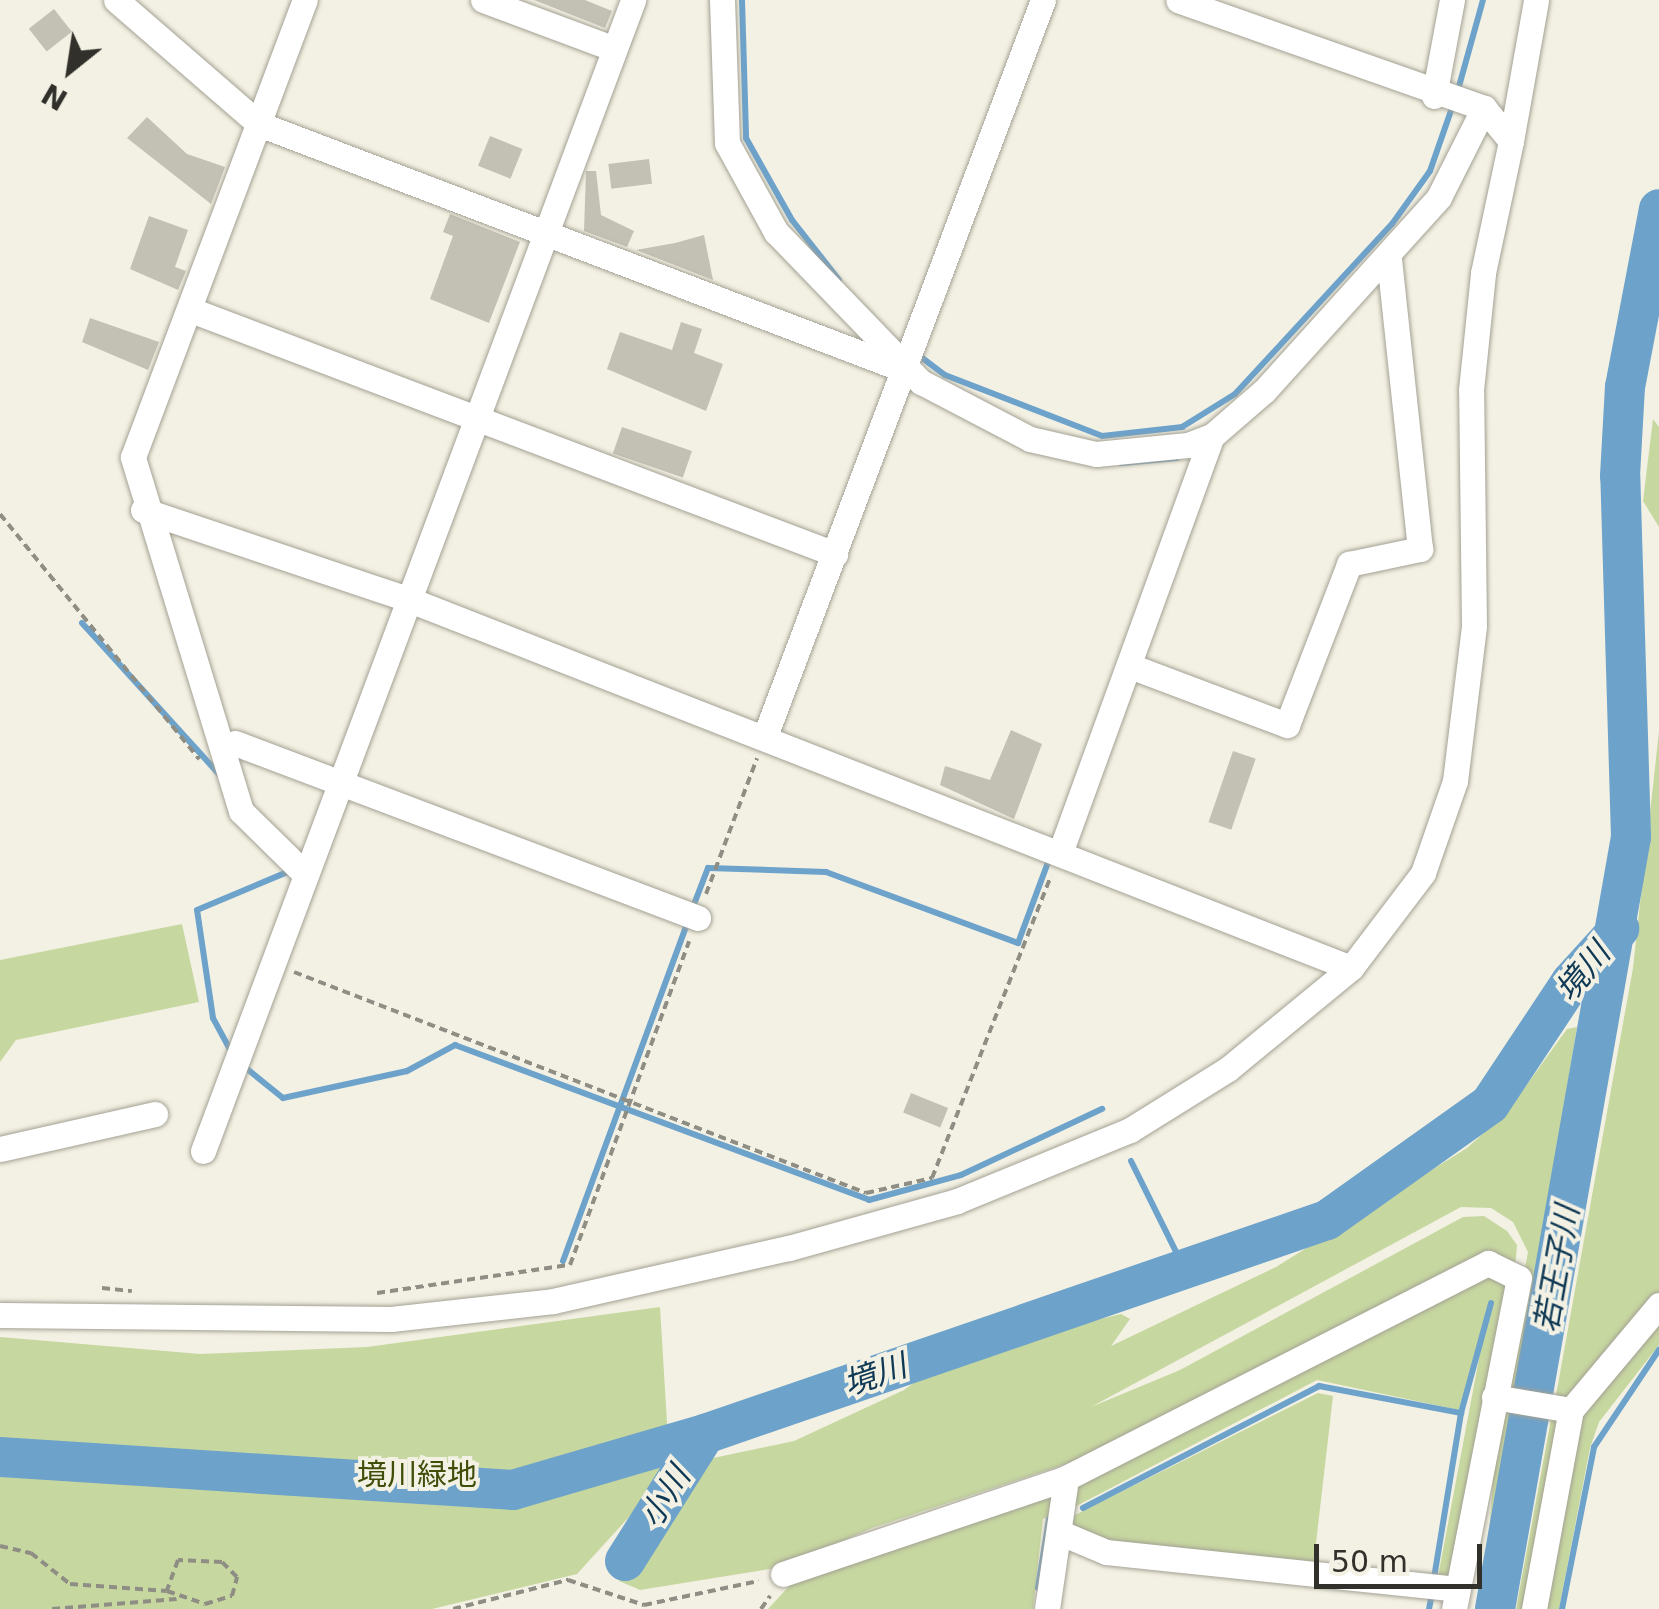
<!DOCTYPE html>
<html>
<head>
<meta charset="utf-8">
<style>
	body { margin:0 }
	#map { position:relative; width:1659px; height:1609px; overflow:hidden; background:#f3f1e3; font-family:"DejaVu Sans","Noto Sans JP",sans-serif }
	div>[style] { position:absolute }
	.green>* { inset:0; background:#c7d7a0; transform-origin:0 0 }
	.stream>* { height:6px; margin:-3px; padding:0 3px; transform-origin:3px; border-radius:3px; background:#6da2cb }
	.river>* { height:40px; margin:-20px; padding:0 20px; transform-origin:20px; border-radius:20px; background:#6da2cb }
	.building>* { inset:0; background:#c3c1b4; transform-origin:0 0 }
	.path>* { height:4px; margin-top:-2px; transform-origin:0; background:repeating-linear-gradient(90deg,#8f8e84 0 8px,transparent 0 13px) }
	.roads { filter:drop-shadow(0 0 2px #a3a194) drop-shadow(0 0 2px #a3a194) }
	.minor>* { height:25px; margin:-12.5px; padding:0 12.5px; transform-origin:12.5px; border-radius:12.5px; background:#fff }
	span { translate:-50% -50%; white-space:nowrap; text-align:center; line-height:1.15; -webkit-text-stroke:8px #f3f1e3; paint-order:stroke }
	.park-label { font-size:30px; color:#404e09 }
	.water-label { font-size:32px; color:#0e3854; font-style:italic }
	.north { position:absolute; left:20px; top:20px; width:100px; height:100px; -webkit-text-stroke:8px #f3f1e3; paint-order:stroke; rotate:210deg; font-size:28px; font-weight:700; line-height:40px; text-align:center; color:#31302b }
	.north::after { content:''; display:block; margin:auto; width:35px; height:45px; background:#31302b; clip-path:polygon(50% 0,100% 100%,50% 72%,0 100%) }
	.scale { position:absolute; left:1314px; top:1544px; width:168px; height:45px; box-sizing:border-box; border:5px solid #31302b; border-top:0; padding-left:12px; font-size:30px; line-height:35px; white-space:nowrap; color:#31302b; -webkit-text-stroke:8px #f3f1e3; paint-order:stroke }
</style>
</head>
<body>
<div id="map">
	<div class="green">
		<i style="clip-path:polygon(1653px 419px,1659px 427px,1659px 527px,1643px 501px)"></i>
		<i style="clip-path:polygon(1659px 731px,1659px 1294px,1567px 1401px,1555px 1401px,1633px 968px)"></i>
		<i style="clip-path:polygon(182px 924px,199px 1002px,16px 1040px,0 1062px,0 960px)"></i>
		<i style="clip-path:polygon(1577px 1027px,1516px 1394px,1503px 1386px,1528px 1252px,1513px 1222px,1491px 1208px,1461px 1207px,1091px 1407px,1180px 1370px,1463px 1217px,1484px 1216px,1507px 1231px,1517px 1245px,1515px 1268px,1483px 1254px,1467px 1260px,1108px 1450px,872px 1528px,782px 1567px,640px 1590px,619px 1581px,699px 1461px,794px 1441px,904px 1390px,948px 1357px,1121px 1314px,1130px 1319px,1111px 1346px,1276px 1267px,1467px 1148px,1507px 1112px,1567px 1029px)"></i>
		<i style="clip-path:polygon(1490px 1270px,1509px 1286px,1452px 1579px,1437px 1582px,1490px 1300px,1459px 1410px,1317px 1380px,1067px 1511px,1075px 1482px)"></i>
		<i style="clip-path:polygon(660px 1307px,670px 1472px,577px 1574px,432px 1609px,0 1609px,0 1337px,200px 1354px,367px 1347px)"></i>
		<i style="clip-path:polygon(1659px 1317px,1659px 1345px,1599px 1422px,1590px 1448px,1559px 1609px,1541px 1609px,1575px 1427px)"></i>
		<i style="clip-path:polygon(1318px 1393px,1333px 1396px,1313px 1569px,1091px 1542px,1067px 1519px)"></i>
		<i style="left:1498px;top:1407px;width:16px;height:205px;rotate:4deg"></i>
		<i style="clip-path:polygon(1552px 1414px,1559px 1416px,1525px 1609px,1516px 1609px)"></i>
		<i style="clip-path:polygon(1045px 1488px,1056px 1496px,1054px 1514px,1043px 1519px,1033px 1609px,768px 1609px,792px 1583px)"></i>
	</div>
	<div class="stream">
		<i style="left:742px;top:0;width:138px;rotate:88.3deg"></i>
		<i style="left:746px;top:138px;width:94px;rotate:60.7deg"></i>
		<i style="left:792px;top:220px;width:76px;rotate:51.9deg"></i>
		<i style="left:1458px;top:90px;width:93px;rotate:-74.5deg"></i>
		<i style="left:917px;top:354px;width:35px;rotate:37deg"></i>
		<i style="left:945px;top:375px;width:168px;rotate:21.2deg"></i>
		<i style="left:1102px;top:436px;width:81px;rotate:-6.4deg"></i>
		<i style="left:1182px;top:427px;width:62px;rotate:-31.9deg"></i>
		<i style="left:1235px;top:394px;width:231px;rotate:-47.3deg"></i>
		<i style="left:1392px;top:224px;width:65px;rotate:-54.4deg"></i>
		<i style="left:1430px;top:171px;width:73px;rotate:-70.8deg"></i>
		<i style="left:1121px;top:463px;width:56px;rotate:-5.1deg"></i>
		<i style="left:82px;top:623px;width:204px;rotate:47.8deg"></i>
		<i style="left:693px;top:907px;width:42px;rotate:-69deg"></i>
		<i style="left:708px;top:868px;width:118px;rotate:1.9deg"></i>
		<i style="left:826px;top:872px;width:205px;rotate:20.3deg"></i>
		<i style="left:1018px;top:943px;width:92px;rotate:-69.6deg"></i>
		<i style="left:233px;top:1055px;width:42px;rotate:-118.4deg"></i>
		<i style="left:213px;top:1018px;width:109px;rotate:-98.4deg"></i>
		<i style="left:197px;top:910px;width:101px;rotate:-22.8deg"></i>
		<i style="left:241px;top:1064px;width:54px;rotate:39deg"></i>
		<i style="left:283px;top:1098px;width:127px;rotate:-12.3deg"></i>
		<i style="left:407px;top:1071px;width:55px;rotate:-28.4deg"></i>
		<i style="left:455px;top:1045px;width:442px;rotate:20.5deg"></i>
		<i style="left:869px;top:1200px;width:95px;rotate:-15.2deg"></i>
		<i style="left:961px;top:1175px;width:156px;rotate:-25.1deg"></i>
		<i style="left:1131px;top:1161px;width:119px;rotate:63.6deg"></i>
		<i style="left:563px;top:1261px;width:364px;rotate:-69.8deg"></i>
		<i style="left:1511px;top:1423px;width:18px;rotate:13deg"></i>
		<i style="left:1083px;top:1508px;width:266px;rotate:-27.3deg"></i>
		<i style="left:1319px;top:1386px;width:145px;rotate:10.8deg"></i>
		<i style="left:1434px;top:1578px;width:167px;rotate:-80.7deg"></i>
		<i style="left:1461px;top:1413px;width:114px;rotate:-74.7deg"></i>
		<i style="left:1038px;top:1588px;width:70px;rotate:-80.9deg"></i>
		<i style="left:1429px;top:1609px;width:10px;rotate:-79deg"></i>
		<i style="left:1562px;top:1609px;width:165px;rotate:-78.8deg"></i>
		<i style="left:1594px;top:1447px;width:117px;rotate:-56.2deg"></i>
	</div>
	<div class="river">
		<i style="left:0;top:1457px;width:514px;rotate:3.68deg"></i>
		<i style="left:513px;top:1490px;width:200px;rotate:-16.3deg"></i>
		<i style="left:705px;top:1434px;width:658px;rotate:-18.99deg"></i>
		<i style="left:1327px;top:1220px;width:200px;rotate:-35.4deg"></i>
		<i style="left:1490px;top:1104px;width:146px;rotate:-56.4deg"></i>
		<i style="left:1571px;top:982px;width:72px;rotate:-47.8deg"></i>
		<i style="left:625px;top:1561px;width:150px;rotate:-57.8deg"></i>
		<i style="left:1495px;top:1609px;width:784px;rotate:-80.01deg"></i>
		<i style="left:1631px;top:837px;width:361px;rotate:-91.7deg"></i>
		<i style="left:1620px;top:476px;width:89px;rotate:-86.8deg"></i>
		<i style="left:1625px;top:387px;width:181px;rotate:-79.2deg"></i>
	</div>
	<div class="building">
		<i style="clip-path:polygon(534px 0,585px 0,612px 11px,605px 28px)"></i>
		<i style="left:54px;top:9px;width:29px;height:32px;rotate:52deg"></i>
		<i style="clip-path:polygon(147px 117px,187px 154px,225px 167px,211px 204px,127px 138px)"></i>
		<i style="left:490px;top:136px;width:35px;height:32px;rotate:22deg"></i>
		<i style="left:649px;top:159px;width:25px;height:41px;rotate:83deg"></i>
		<i style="clip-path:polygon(586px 171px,596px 171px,601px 215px,634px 231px,627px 247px,584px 231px)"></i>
		<i style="clip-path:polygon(450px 214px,520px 242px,489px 323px,430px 299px,453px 236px,443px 232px)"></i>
		<i style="clip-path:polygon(149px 216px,188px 230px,175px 267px,186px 271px,178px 290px,130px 269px)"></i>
		<i style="clip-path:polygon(704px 235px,713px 280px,636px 250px,675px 243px)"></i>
		<i style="clip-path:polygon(90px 318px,159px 342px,148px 370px,82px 342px)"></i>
		<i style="clip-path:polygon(681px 322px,702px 329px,694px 353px,723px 364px,706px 411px,607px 369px,620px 332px,672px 350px)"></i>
		<i style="left:622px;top:427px;width:74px;height:28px;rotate:19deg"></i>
		<i style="clip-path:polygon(1011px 730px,1042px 744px,1014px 819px,940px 785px,945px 766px,990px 780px)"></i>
		<i style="left:1233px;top:751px;width:24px;height:75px;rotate:19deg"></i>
		<i style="left:911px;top:1093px;width:40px;height:21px;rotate:22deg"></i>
	</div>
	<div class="path">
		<i style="left:0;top:514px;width:316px;rotate:50.9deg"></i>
		<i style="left:706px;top:894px;width:145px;rotate:-69.4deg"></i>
		<i style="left:294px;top:972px;width:613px;rotate:21.12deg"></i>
		<i style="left:866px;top:1193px;width:68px;rotate:-12.8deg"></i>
		<i style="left:932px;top:1178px;width:325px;rotate:-68.5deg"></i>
		<i style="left:102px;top:1288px;width:30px;rotate:6deg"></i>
		<i style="left:377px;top:1293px;width:195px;rotate:-8.3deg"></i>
		<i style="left:570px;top:1265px;width:345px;rotate:-69.8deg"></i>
		<i style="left:0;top:1546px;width:32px;rotate:13deg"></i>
		<i style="left:31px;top:1553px;width:50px;rotate:38.5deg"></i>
		<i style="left:70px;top:1584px;width:97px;rotate:4.1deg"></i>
		<i style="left:167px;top:1591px;width:40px;rotate:18.9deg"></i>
		<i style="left:205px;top:1604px;width:28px;rotate:-17deg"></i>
		<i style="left:232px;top:1596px;width:20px;rotate:-75deg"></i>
		<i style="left:237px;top:1577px;width:21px;rotate:-135deg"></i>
		<i style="left:222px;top:1562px;width:44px;rotate:-177.4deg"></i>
		<i style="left:178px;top:1560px;width:33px;rotate:110deg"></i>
		<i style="left:52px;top:1609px;width:125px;rotate:-4.6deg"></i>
		<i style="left:453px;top:1609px;width:119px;rotate:-14.2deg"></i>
		<i style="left:568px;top:1580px;width:80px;rotate:18.2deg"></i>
		<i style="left:644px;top:1605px;width:117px;rotate:-11.8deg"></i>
		<i style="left:761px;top:1609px;width:16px;rotate:-55deg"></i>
	</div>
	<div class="roads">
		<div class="minor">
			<i style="left:116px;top:0;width:189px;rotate:40.9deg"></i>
			<i style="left:259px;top:124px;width:680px;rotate:20.86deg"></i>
			<i style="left:483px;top:0;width:138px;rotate:20.4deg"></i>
			<i style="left:722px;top:0;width:143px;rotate:88deg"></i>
			<i style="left:727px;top:143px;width:102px;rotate:61.2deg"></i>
			<i style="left:776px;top:232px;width:209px;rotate:46deg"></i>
			<i style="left:921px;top:382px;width:123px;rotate:27.6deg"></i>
			<i style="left:1030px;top:439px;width:68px;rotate:12.8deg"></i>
			<i style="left:1096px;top:454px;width:92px;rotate:-5.6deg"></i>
			<i style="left:1188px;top:445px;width:26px;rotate:-21deg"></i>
			<i style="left:1212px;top:436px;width:69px;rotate:-40.9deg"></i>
			<i style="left:1264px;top:391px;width:261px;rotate:-47.9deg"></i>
			<i style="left:1439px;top:197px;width:100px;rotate:-63.2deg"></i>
			<i style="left:1434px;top:96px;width:98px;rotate:-79.4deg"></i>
			<i style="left:1511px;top:141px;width:143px;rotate:-79.9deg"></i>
			<i style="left:191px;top:310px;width:689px;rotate:20.75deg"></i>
			<i style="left:143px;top:510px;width:282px;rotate:18.6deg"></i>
			<i style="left:410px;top:600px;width:1010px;rotate:21.36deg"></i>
			<i style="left:1130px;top:666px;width:168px;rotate:20.6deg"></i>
			<i style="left:1287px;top:725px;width:173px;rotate:-68.9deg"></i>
			<i style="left:1349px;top:564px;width:73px;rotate:-11.9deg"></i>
			<i style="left:1420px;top:549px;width:292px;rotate:-96.1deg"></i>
			<i style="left:765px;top:736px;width:787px;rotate:-69.31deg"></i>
			<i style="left:235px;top:743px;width:495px;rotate:20.7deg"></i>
			<i style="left:1060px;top:853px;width:444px;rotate:-70deg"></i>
			<i style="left:304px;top:873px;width:88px;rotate:-135.5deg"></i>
			<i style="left:241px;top:811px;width:370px;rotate:-107deg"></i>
			<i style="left:133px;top:457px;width:488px;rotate:-69.4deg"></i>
			<i style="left:0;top:1149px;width:159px;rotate:-12.7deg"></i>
			<i style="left:203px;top:1151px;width:1229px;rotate:-69.51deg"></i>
			<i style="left:0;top:1315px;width:391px;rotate:0.6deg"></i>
			<i style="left:391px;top:1319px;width:163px;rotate:-6.3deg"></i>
			<i style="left:553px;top:1301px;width:242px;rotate:-12.7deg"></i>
			<i style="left:789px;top:1248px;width:174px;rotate:-15.6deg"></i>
			<i style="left:957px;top:1201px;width:187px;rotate:-22.3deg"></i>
			<i style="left:1130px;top:1130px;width:115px;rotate:-31.9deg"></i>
			<i style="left:1228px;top:1069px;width:159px;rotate:-39.4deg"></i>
			<i style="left:1351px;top:968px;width:119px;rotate:-52.8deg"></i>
			<i style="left:1423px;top:873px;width:97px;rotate:-70.8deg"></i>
			<i style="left:1455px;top:781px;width:156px;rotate:-83deg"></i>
			<i style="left:1474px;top:626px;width:236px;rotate:-90.7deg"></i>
			<i style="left:1471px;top:390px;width:118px;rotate:-84.1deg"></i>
			<i style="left:1483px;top:273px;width:135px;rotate:-78deg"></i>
			<i style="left:1511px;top:141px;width:43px;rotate:-129.3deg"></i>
			<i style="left:1484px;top:108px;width:324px;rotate:-160.6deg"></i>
			<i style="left:1494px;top:1397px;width:78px;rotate:9.6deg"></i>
			<i style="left:1571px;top:1410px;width:137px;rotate:-50deg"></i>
			<i style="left:1061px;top:1533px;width:49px;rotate:22.9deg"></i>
			<i style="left:1106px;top:1552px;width:353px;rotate:6deg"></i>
			<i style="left:783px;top:1574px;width:299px;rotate:-18.7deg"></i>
			<i style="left:1066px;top:1478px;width:474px;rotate:-27deg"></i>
			<i style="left:1488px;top:1263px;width:34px;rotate:26deg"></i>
			<i style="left:1519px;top:1278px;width:337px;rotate:101.1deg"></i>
			<i style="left:1047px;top:1609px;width:132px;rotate:-81.7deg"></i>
			<i style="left:1534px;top:1609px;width:202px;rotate:-79.5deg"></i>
		</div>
	</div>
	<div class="park-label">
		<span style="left:417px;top:1475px">境川緑地</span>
	</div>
	<div class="water-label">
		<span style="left:1583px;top:972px;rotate:-51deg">境川</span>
		<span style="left:1557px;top:1269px;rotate:-80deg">若王子川</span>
		<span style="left:875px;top:1375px;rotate:-19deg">境川</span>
		<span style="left:665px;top:1497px;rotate:-58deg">小川</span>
	</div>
	<div class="north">N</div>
	<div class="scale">50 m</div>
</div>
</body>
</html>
